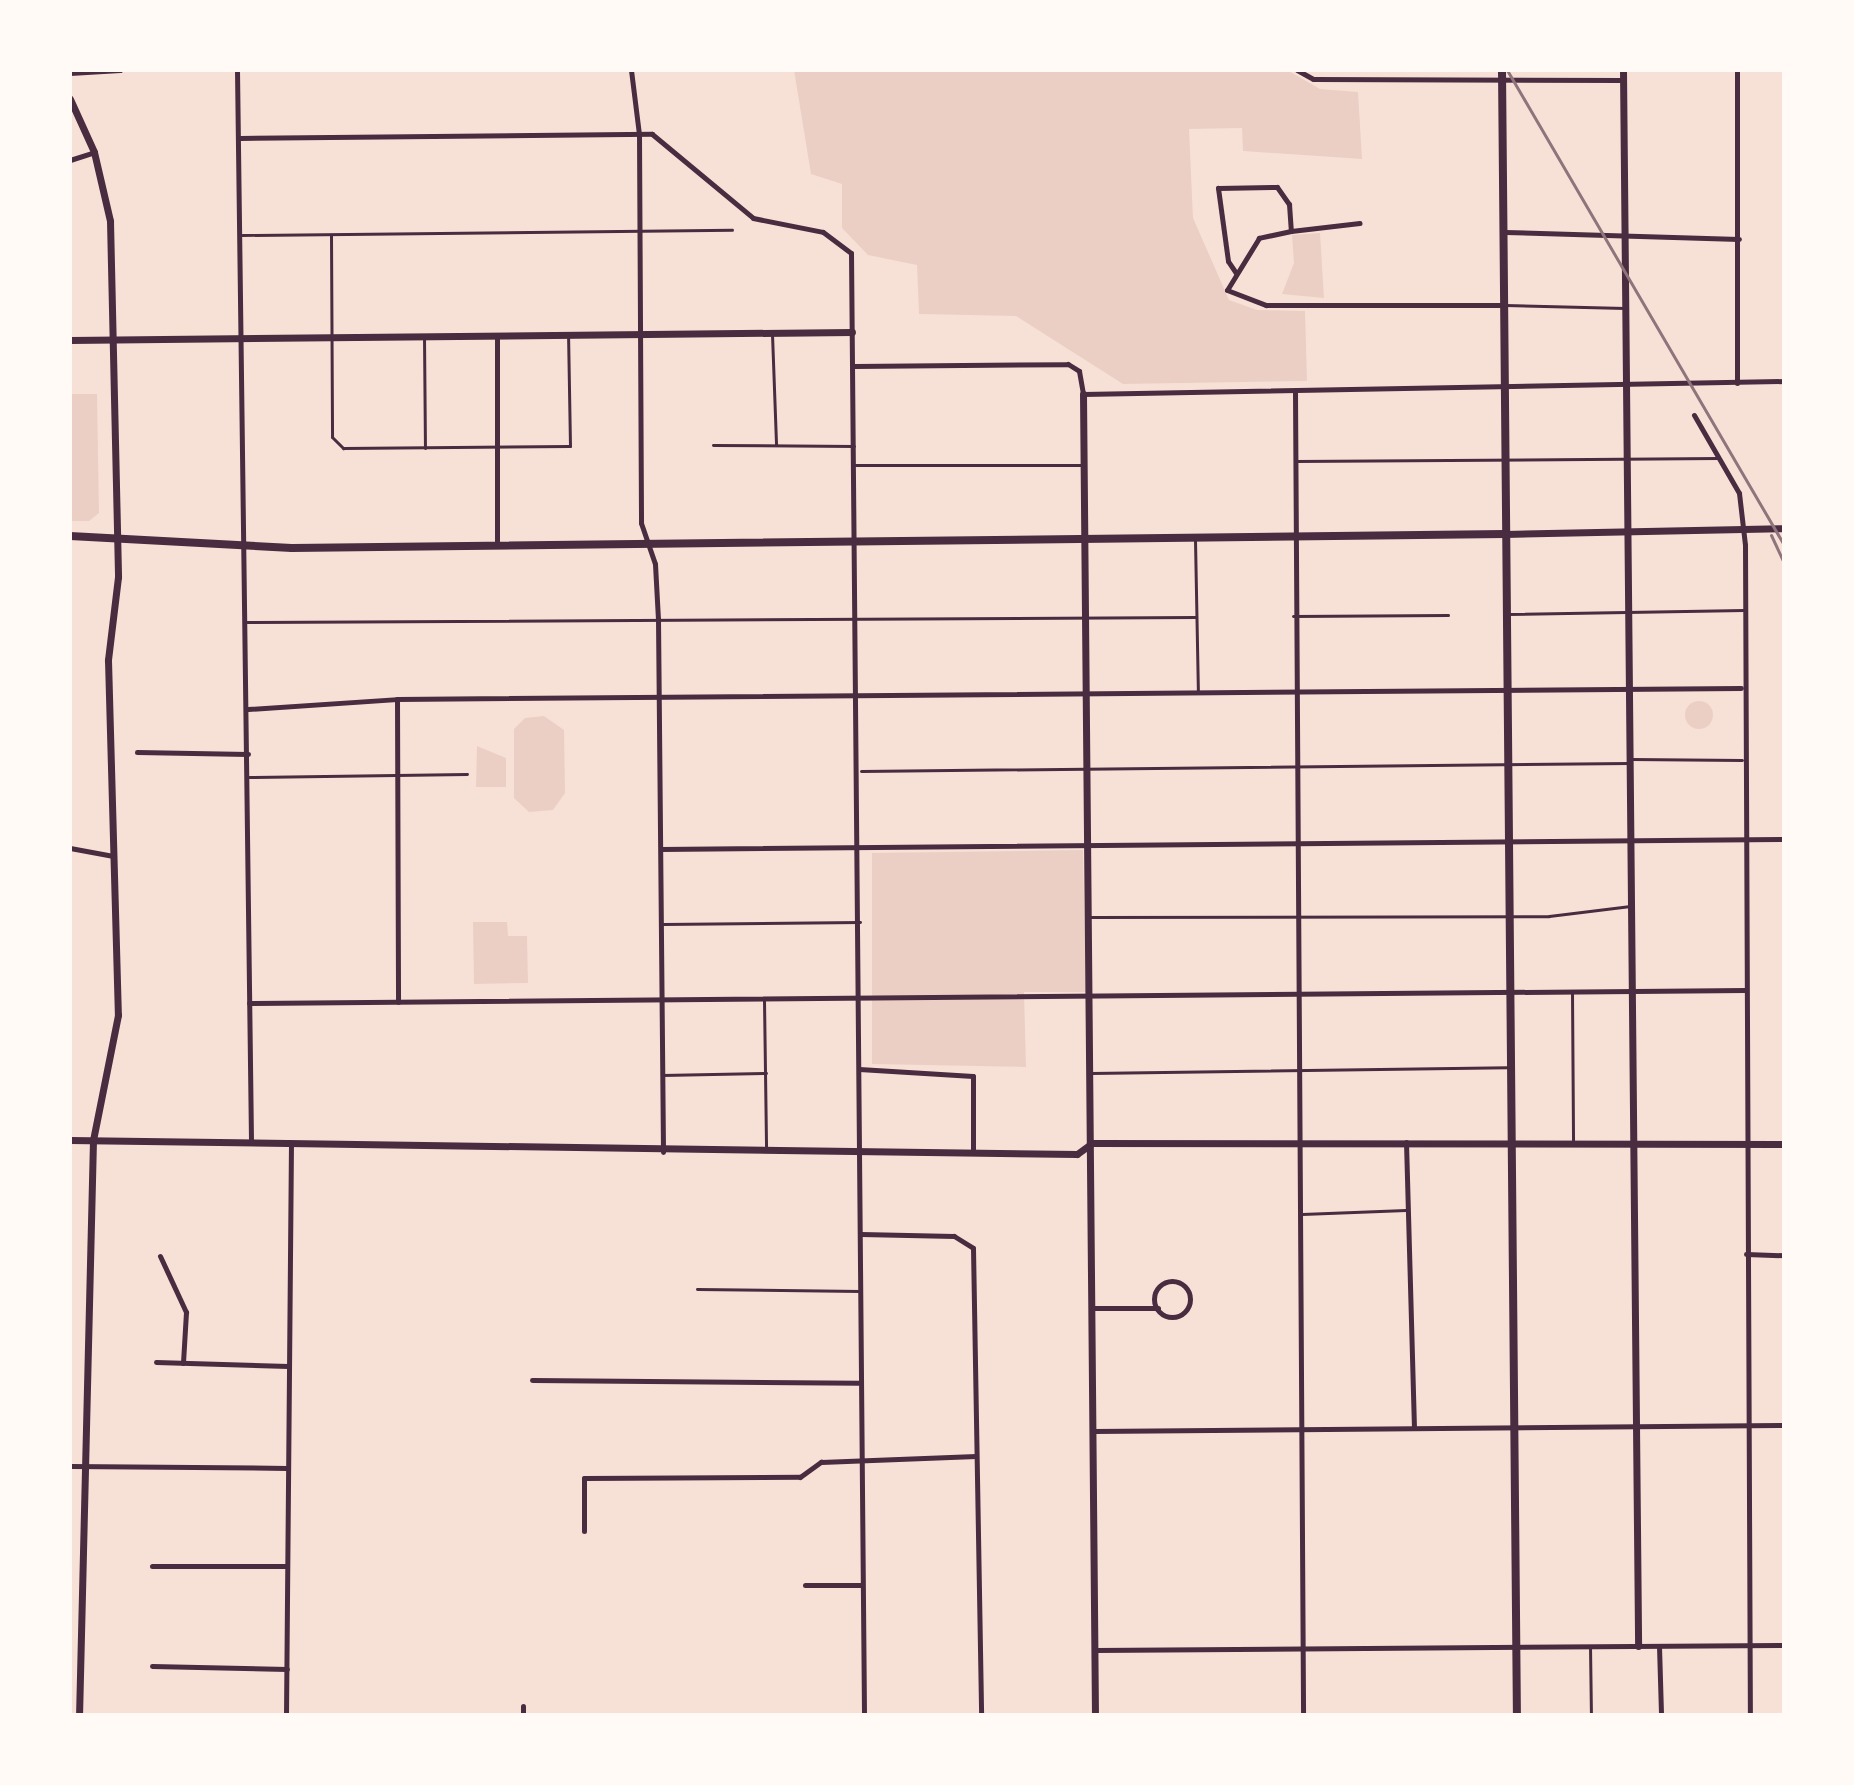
<!DOCTYPE html>
<html>
<head>
<meta charset="utf-8">
<style>
	body { margin:0 }
	#map { position:relative; width:1854px; height:1785px; overflow:hidden; background:#f7e1d7; font-family:"Nunito Sans",sans-serif }
	div>[style] { position:absolute }
	.green>* { inset:0; background:#ebcfc5 }
	.round { border-radius:50% }
	.service>* { height:3px; margin:-1.5px; padding:0 1.5px; transform-origin:1.5px; border-radius:1.5px; background:#4a2c40 }
	.minor>* { height:5px; margin:-2.5px; padding:0 2.5px; transform-origin:2.5px; border-radius:2.5px; background:#4a2c40 }
	.minor>.ring { margin:-2.5px; padding:0; box-sizing:content-box; background:none; border:5px solid #4a2c40; border-radius:50% }
	.tertiary>* { height:7px; margin:-3.5px; padding:0 3.5px; transform-origin:3.5px; border-radius:3.5px; background:#4a2c40 }
	.secondary>* { height:8px; margin:-4px; padding:0 4px; transform-origin:4px; border-radius:4px; background:#4a2c40 }
	.rail>* { height:3px; margin:-1.5px; padding:0 1.5px; transform-origin:1.5px; border-radius:1.5px; background:#8f747c }
	span { translate:-50% -50%; white-space:nowrap; text-align:center; line-height:1.15; -webkit-text-stroke:8px #fffaf5; paint-order:stroke }
	.frame { position:absolute; inset:0; border:72px solid #fffaf5; pointer-events:none }
</style>
</head>
<body>
<div id="map">
	<div class="green">
		<i style="clip-path:polygon(794px 70px,1287px 70px,1320px 89px,1358px 92px,1362px 159px,1243px 151px,1242px 128px,1189px 129px,1193px 218px,1229px 300px,1257px 310px,1305px 311px,1307px 381px,1123px 384px,1016px 316px,919px 314px,917px 265px,868px 255px,842px 228px,842px 184px,811px 174px)"></i>
		<i style="clip-path:polygon(1320px 233px,1324px 298px,1282px 294px,1294px 263px,1292px 235px)"></i>
		<i style="clip-path:polygon(70px 394px,97px 394px,99px 513px,89px 521px,70px 521px)"></i>
		<i class="round" style="left:1685px;top:701px;width:28px;height:28px"></i>
		<i style="clip-path:polygon(544px 716px,564px 730px,565px 793px,553px 810px,529px 812px,514px 798px,514px 729px,525px 718px)"></i>
		<i style="clip-path:polygon(477px 746px,506px 758px,506px 787px,476px 787px)"></i>
		<i style="clip-path:polygon(1083px 850px,1086px 992px,1024px 992px,1026px 1067px,872px 1064px,872px 853px)"></i>
		<i style="clip-path:polygon(473px 922px,507px 922px,508px 936px,527px 936px,528px 983px,474px 984px)"></i>
	</div>
	<div class="service">
		<i style="left:242px;top:235px;width:490px;rotate:-0.6deg"></i>
		<i style="left:331px;top:235px;width:202px;rotate:89.7deg"></i>
		<i style="left:332px;top:437px;width:16px;rotate:45deg"></i>
		<i style="left:343px;top:448px;width:227px;rotate:-0.5deg"></i>
		<i style="left:570px;top:446px;width:111px;rotate:-91deg"></i>
		<i style="left:1505px;top:305px;width:120px;rotate:1.4deg"></i>
		<i style="left:772px;top:334px;width:111px;rotate:87.9deg"></i>
		<i style="left:424px;top:336px;width:112px;rotate:89.5deg"></i>
		<i style="left:713px;top:445px;width:141px;rotate:0.4deg"></i>
		<i style="left:1295px;top:461px;width:424px;rotate:-0.4deg"></i>
		<i style="left:854px;top:465px;width:229px"></i>
		<i style="left:1195px;top:540px;width:151px;rotate:88.9deg"></i>
		<i style="left:1508px;top:614px;width:236px;rotate:-1deg"></i>
		<i style="left:1293px;top:616px;width:155px;rotate:-0.4deg"></i>
		<i style="left:247px;top:622px;width:949px;rotate:-0.3deg"></i>
		<i style="left:1631px;top:759px;width:111px;rotate:0.5deg"></i>
		<i style="left:861px;top:771px;width:768px;rotate:-0.6deg"></i>
		<i style="left:249px;top:777px;width:218px;rotate:-0.8deg"></i>
		<i style="left:1088px;top:917px;width:461px;rotate:-0.1deg"></i>
		<i style="left:1549px;top:916px;width:82px;rotate:-7deg"></i>
		<i style="left:663px;top:924px;width:197px;rotate:-0.6deg"></i>
		<i style="left:1572px;top:992px;width:149px;rotate:89.6deg"></i>
		<i style="left:764px;top:1000px;width:149px;rotate:89.2deg"></i>
		<i style="left:1091px;top:1073px;width:417px;rotate:-0.8deg"></i>
		<i style="left:662px;top:1075px;width:104px;rotate:-1.1deg"></i>
		<i style="left:1302px;top:1214px;width:104px;rotate:-2.2deg"></i>
		<i style="left:697px;top:1289px;width:163px;rotate:0.7deg"></i>
		<i style="left:1590px;top:1646px;width:69px;rotate:89.2deg"></i>
	</div>
	<div class="minor">
		<i style="left:237px;top:70px;width:1073px;rotate:89.25deg"></i>
		<i style="left:631px;top:70px;width:64px;rotate:82.9deg"></i>
		<i style="left:639px;top:134px;width:389px;rotate:89.7deg"></i>
		<i style="left:641px;top:523px;width:43px;rotate:71.1deg"></i>
		<i style="left:655px;top:564px;width:55px;rotate:86.9deg"></i>
		<i style="left:658px;top:619px;width:533px;rotate:89.46deg"></i>
		<i style="left:1297px;top:70px;width:18px;rotate:29deg"></i>
		<i style="left:1313px;top:79px;width:310px;rotate:0.2deg"></i>
		<i style="left:1737px;top:70px;width:313px;rotate:90deg"></i>
		<i style="left:70px;top:73px;width:50px;rotate:-3.4deg"></i>
		<i style="left:240px;top:138px;width:412px;rotate:-0.6deg"></i>
		<i style="left:652px;top:134px;width:131px;rotate:39.7deg"></i>
		<i style="left:753px;top:218px;width:71px;rotate:11.3deg"></i>
		<i style="left:823px;top:232px;width:35px;rotate:37deg"></i>
		<i style="left:851px;top:253px;width:1462px;rotate:89.49deg"></i>
		<i style="left:70px;top:160px;width:25px;rotate:-18deg"></i>
		<i style="left:1291px;top:231px;width:33px;rotate:168deg"></i>
		<i style="left:1259px;top:238px;width:61px;rotate:121.6deg"></i>
		<i style="left:1227px;top:290px;width:42px;rotate:21deg"></i>
		<i style="left:1266px;top:305px;width:238px"></i>
		<i style="left:1505px;top:232px;width:234px;rotate:1.7deg"></i>
		<i style="left:1236px;top:273px;width:14px;rotate:-124deg"></i>
		<i style="left:1228px;top:261px;width:74px;rotate:-97.8deg"></i>
		<i style="left:1218px;top:188px;width:59px;rotate:-1deg"></i>
		<i style="left:1277px;top:187px;width:21px;rotate:55deg"></i>
		<i style="left:1289px;top:204px;width:27px;rotate:86deg"></i>
		<i style="left:1291px;top:231px;width:69px;rotate:-6.6deg"></i>
		<i style="left:497px;top:336px;width:209px;rotate:90deg"></i>
		<i style="left:854px;top:366px;width:214px;rotate:-0.5deg"></i>
		<i style="left:1068px;top:364px;width:13px;rotate:32deg"></i>
		<i style="left:1079px;top:371px;width:23px;rotate:80deg"></i>
		<i style="left:1083px;top:394px;width:701px;rotate:-1.06deg"></i>
		<i style="left:1295px;top:392px;width:1323px;rotate:89.65deg"></i>
		<i style="left:1694px;top:415px;width:90px;rotate:60deg"></i>
		<i style="left:1739px;top:493px;width:52px;rotate:83.4deg"></i>
		<i style="left:1745px;top:545px;width:1170px;rotate:89.76deg"></i>
		<i style="left:397px;top:699px;width:303px;rotate:89.8deg"></i>
		<i style="left:248px;top:709px;width:149px;rotate:-3.8deg"></i>
		<i style="left:397px;top:699px;width:1344px;rotate:-0.47deg"></i>
		<i style="left:137px;top:752px;width:111px;rotate:1deg"></i>
		<i style="left:70px;top:848px;width:44px;rotate:10.5deg"></i>
		<i style="left:661px;top:849px;width:1123px;rotate:-0.51deg"></i>
		<i style="left:249px;top:1003px;width:1497px;rotate:-0.5deg"></i>
		<i style="left:859px;top:1069px;width:114px;rotate:3.5deg"></i>
		<i style="left:973px;top:1076px;width:76px;rotate:90deg"></i>
		<i style="left:1406px;top:1142px;width:286px;rotate:88.4deg"></i>
		<i style="left:861px;top:1234px;width:93px;rotate:1.2deg"></i>
		<i style="left:954px;top:1236px;width:22px;rotate:32deg"></i>
		<i style="left:973px;top:1248px;width:467px;rotate:89deg"></i>
		<i style="left:1746px;top:1254px;width:38px;rotate:2deg"></i>
		<i style="left:160px;top:1256px;width:62px;rotate:65.1deg"></i>
		<i style="left:186px;top:1312px;width:51px;rotate:93.4deg"></i>
		<i class="ring" style="left:1154px;top:1281px;width:31px;height:31px"></i>
		<i style="left:1092px;top:1308px;width:66px"></i>
		<i style="left:156px;top:1362px;width:132px;rotate:1.7deg"></i>
		<i style="left:532px;top:1380px;width:327px;rotate:0.5deg"></i>
		<i style="left:1094px;top:1431px;width:690px;rotate:-0.5deg"></i>
		<i style="left:70px;top:1466px;width:217px;rotate:0.5deg"></i>
		<i style="left:584px;top:1531px;width:53px;rotate:-90deg"></i>
		<i style="left:584px;top:1478px;width:216px;rotate:-0.3deg"></i>
		<i style="left:800px;top:1477px;width:26px;rotate:-36deg"></i>
		<i style="left:821px;top:1462px;width:155px;rotate:-2.2deg"></i>
		<i style="left:152px;top:1566px;width:133px"></i>
		<i style="left:805px;top:1585px;width:56px"></i>
		<i style="left:1659px;top:1646px;width:69px;rotate:88.3deg"></i>
		<i style="left:1095px;top:1650px;width:689px;rotate:-0.42deg"></i>
		<i style="left:152px;top:1666px;width:135px;rotate:1.3deg"></i>
		<i style="left:523px;top:1706px;width:9px;rotate:90deg"></i>
		<i style="left:286px;top:1715px;width:570px;rotate:-89.5deg"></i>
	</div>
	<div class="tertiary">
		<i style="left:1623px;top:70px;width:1576px;rotate:89.45deg"></i>
		<i style="left:70px;top:99px;width:58px;rotate:65.6deg"></i>
		<i style="left:94px;top:152px;width:71px;rotate:76.9deg"></i>
		<i style="left:110px;top:221px;width:356px;rotate:88.7deg"></i>
		<i style="left:118px;top:577px;width:84px;rotate:96.9deg"></i>
		<i style="left:108px;top:660px;width:355px;rotate:88.4deg"></i>
		<i style="left:118px;top:1015px;width:127px;rotate:101.3deg"></i>
		<i style="left:93px;top:1140px;width:575px;rotate:91.39deg"></i>
		<i style="left:70px;top:340px;width:782px;rotate:-0.59deg"></i>
		<i style="left:1083px;top:394px;width:1321px;rotate:89.48deg"></i>
		<i style="left:1505px;top:534px;width:279px;rotate:-1.2deg"></i>
		<i style="left:70px;top:1140px;width:1007px;rotate:0.8deg"></i>
		<i style="left:1077px;top:1154px;width:19px;rotate:-36deg"></i>
		<i style="left:1092px;top:1143px;width:692px;rotate:0.08deg"></i>
	</div>
	<div class="secondary">
		<i style="left:1502px;top:70px;width:1645px;rotate:89.48deg"></i>
		<i style="left:70px;top:536px;width:222px;rotate:3.1deg"></i>
		<i style="left:292px;top:548px;width:1213px;rotate:-0.66deg"></i>
	</div>
	<div class="rail">
		<i style="left:1507px;top:70px;width:550px;rotate:59.75deg"></i>
		<i style="left:1771px;top:535px;width:31px;rotate:65deg"></i>
	</div>
	<div class="frame"></div>
</div>
</body>
</html>
